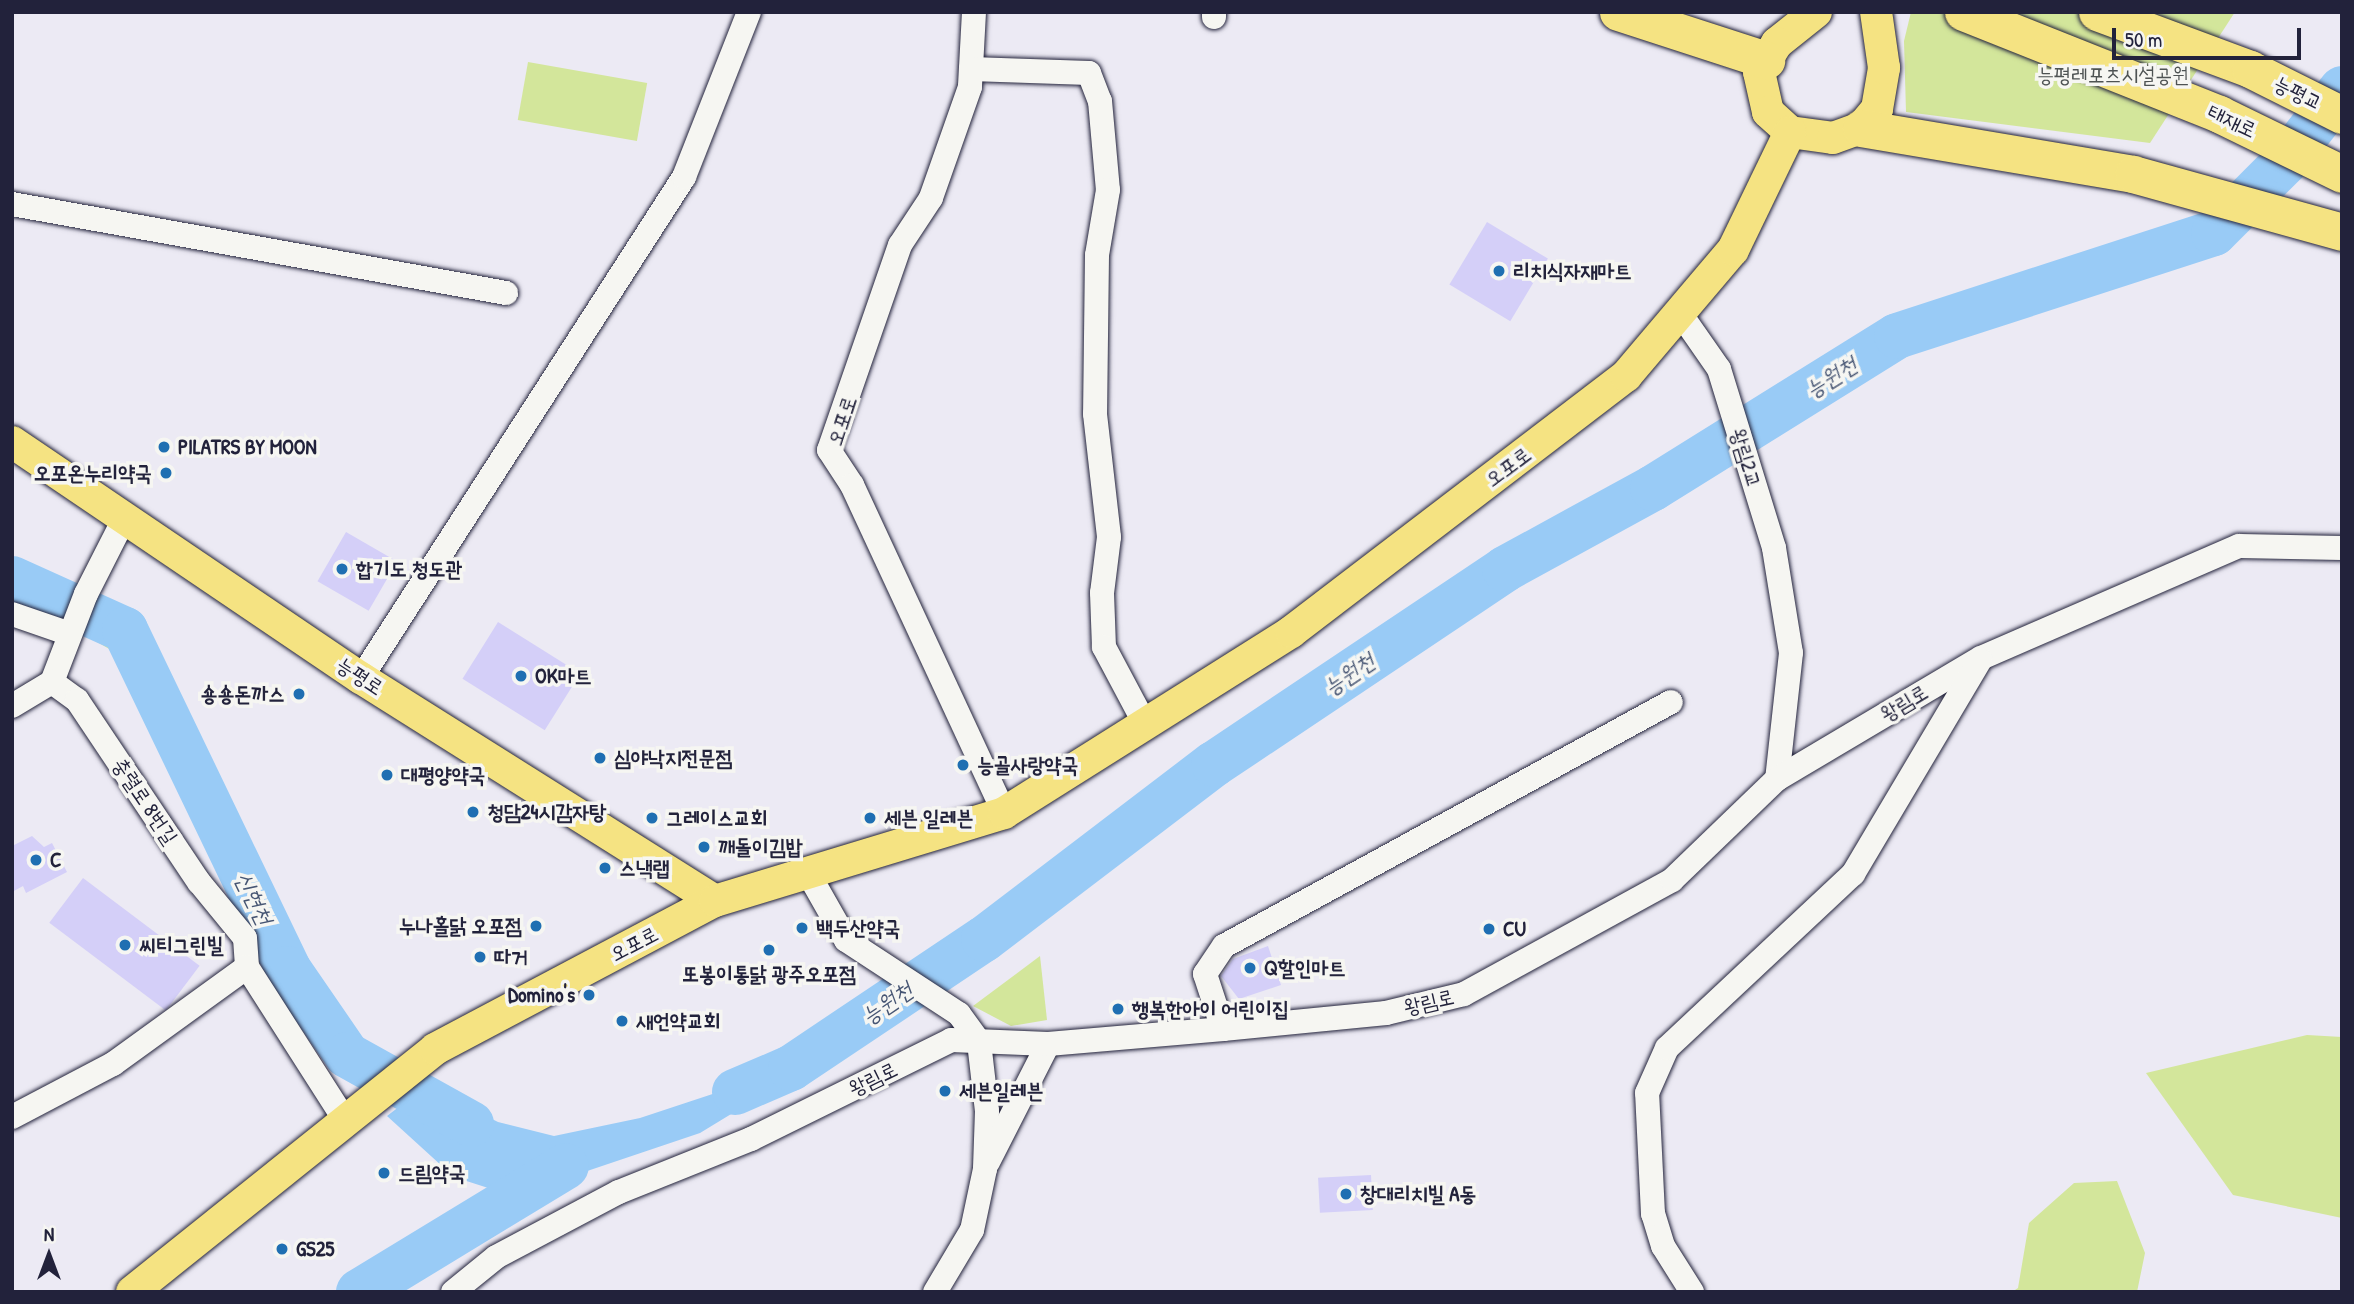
<!DOCTYPE html>
<html>
<head>
<meta charset="utf-8">
<style>
	body { margin:0 }
	#map { position:relative; width:2354px; height:1304px; overflow:hidden; background:#eceaf4; font-family:"Patrick Hand","Poor Story",sans-serif }
	div>[style] { position:absolute }
	.green>* { inset:0; background:#d3e69b; transform-origin:0 0 }
	.water>* { inset:0; background:#99cbf6 }
	.river>* { height:46px; margin:-23px; padding:0 23px; transform-origin:23px; border-radius:23px; background:#99cbf6 }
	.building>* { inset:0; background:#d4cff8; transform-origin:0 0 }
	.roads { filter:drop-shadow(0 0 2px #22223b) drop-shadow(0 0 2px #22223b) }
	.minor>* { height:24px; margin:-12px; padding:0 12px; transform-origin:12px; border-radius:12px; background:#f6f6f2 }
	.major>* { height:32px; margin:-16px; padding:0 16px; transform-origin:16px; border-radius:16px; background:#f5e382 }
	.highway>* { height:37px; margin:-18.5px; padding:0 18.5px; transform-origin:18.5px; border-radius:18.5px; background:#f5e382 }
	.dots>* { width:19px; height:19px; translate:-50% -50%; box-sizing:border-box; border:4px solid #f6f6f2; border-radius:50% }
	span { translate:-50% -50%; white-space:nowrap; text-align:center; line-height:1.15; -webkit-text-stroke:7px #f6f6f2; paint-order:stroke }
	.park-label { font-size:21px; color:#4e5353 }
	.street-label { font-size:21px; color:#22223b }
	.poi-label { font-size:21px; color:#22223b; font-weight:700 }
	.left { translate:0 -50%; text-align:left }
	.right { translate:-100% -50%; text-align:right }
	.water-label { font-size:23px; color:#465573; font-style:italic }
	.frame { position:absolute; inset:0; border:14px solid #22223b; pointer-events:none }
	.north { position:absolute; left:14px; top:1220px; width:70px; height:70px; -webkit-text-stroke:5px #f6f6f2; paint-order:stroke; rotate:0deg; font-size:19px; font-weight:700; line-height:28px; text-align:center; color:#22223b }
	.north::after { content:''; display:block; margin:auto; width:24px; height:32px; background:#22223b; clip-path:polygon(50% 0,100% 100%,50% 72%,0 100%) }
	.scale { position:absolute; left:2112px; top:28px; width:189px; height:32px; box-sizing:border-box; border:4px solid #22223b; border-top:0; padding-left:9px; font-size:21px; line-height:24px; white-space:nowrap; color:#22223b; -webkit-text-stroke:5px #f6f6f2; paint-order:stroke }
</style>
</head>
<body>
<div id="map">
	<div class="green">
		<i style="clip-path:polygon(1911px 12px,2235px 12px,2150px 143px,1906px 112px,1904px 41px)"></i>
		<i style="left:528px;top:62px;width:121px;height:59px;rotate:10deg"></i>
		<i style="clip-path:polygon(88px 615px,123px 630px,184px 762px,161px 718px,111px 650px,78px 631px)"></i>
		<i style="clip-path:polygon(1040px 956px,1047px 1020px,1011px 1026px,973px 1006px)"></i>
		<i style="clip-path:polygon(305px 999px,337px 1042px,356px 1076px,342px 1073px)"></i>
		<i style="clip-path:polygon(2307px 1035px,2342px 1037px,2342px 1218px,2233px 1195px,2146px 1073px)"></i>
		<i style="clip-path:polygon(2117px 1181px,2145px 1253px,2137px 1292px,2012px 1292px,2018px 1288px,2029px 1223px,2074px 1183px)"></i>
	</div>
	<div class="water">
		<i style="clip-path:polygon(839px 1035px,782px 1083px,700px 1133px,513px 1196px,454px 1177px,387px 1116px,426px 1086px,498px 1122px,554px 1136px,640px 1118px,791px 1068px)"></i>
		<i style="clip-path:polygon(337px 1041px,350px 1043px,379px 1062px,356px 1076px)"></i>
	</div>
	<div class="river">
		<i style="left:12px;top:579px;width:124px;rotate:24.3deg"></i>
		<i style="left:125px;top:630px;width:376px;rotate:64.3deg"></i>
		<i style="left:288px;top:969px;width:104px;rotate:55.5deg"></i>
		<i style="left:347px;top:1055px;width:142px;rotate:29.1deg"></i>
		<i style="left:735px;top:1092px;width:61px;rotate:-23.2deg"></i>
		<i style="left:791px;top:1068px;width:232px;rotate:-33.8deg"></i>
		<i style="left:984px;top:939px;width:289px;rotate:-37.3deg"></i>
		<i style="left:1214px;top:764px;width:350px;rotate:-33.8deg"></i>
		<i style="left:1505px;top:569px;width:169px;rotate:-28.7deg"></i>
		<i style="left:1653px;top:488px;width:287px;rotate:-31.9deg"></i>
		<i style="left:1897px;top:336px;width:333px;rotate:-18deg"></i>
		<i style="left:2214px;top:233px;width:102px;rotate:-45deg"></i>
		<i style="left:2286px;top:161px;width:91px;rotate:-52.1deg"></i>
		<i style="left:359px;top:1292px;width:242px;rotate:-31.3deg"></i>
	</div>
	<div class="building">
		<i style="left:1487px;top:222px;width:71px;height:73px;rotate:31deg"></i>
		<i style="left:346px;top:532px;width:59px;height:57px;rotate:30deg"></i>
		<i style="left:498px;top:622px;width:97px;height:67px;rotate:32deg"></i>
		<i style="clip-path:polygon(32px 836px,44px 847px,52px 843px,67px 872px,26px 893px,23px 886px,12px 892px,12px 846px)"></i>
		<i style="left:83px;top:878px;width:146px;height:56px;rotate:37deg"></i>
		<i style="clip-path:polygon(1268px 946px,1281px 985px,1239px 999px,1221px 976px,1233px 959px)"></i>
		<i style="left:1371px;top:1175px;width:35px;height:53px;rotate:87deg"></i>
	</div>
	<div class="roads">
		<div class="minor">
			<i style="left:974px;top:12px;width:75px;rotate:93.1deg"></i>
			<i style="left:970px;top:87px;width:118px;rotate:109.4deg"></i>
			<i style="left:931px;top:198px;width:56px;rotate:123.4deg"></i>
			<i style="left:900px;top:245px;width:217px;rotate:109.1deg"></i>
			<i style="left:829px;top:450px;width:42px;rotate:56.7deg"></i>
			<i style="left:852px;top:485px;width:362px;rotate:65.1deg"></i>
			<i style="left:1214px;top:12px;width:5px;rotate:90deg"></i>
			<i style="left:971px;top:69px;width:118px;rotate:1.9deg"></i>
			<i style="left:1089px;top:73px;width:30px;rotate:69deg"></i>
			<i style="left:1100px;top:101px;width:89px;rotate:84.9deg"></i>
			<i style="left:1108px;top:190px;width:66px;rotate:99.6deg"></i>
			<i style="left:1097px;top:255px;width:159px;rotate:90.7deg"></i>
			<i style="left:1095px;top:414px;width:124px;rotate:83.5deg"></i>
			<i style="left:1109px;top:537px;width:56px;rotate:97.1deg"></i>
			<i style="left:1102px;top:593px;width:54px;rotate:87.9deg"></i>
			<i style="left:1104px;top:647px;width:87px;rotate:62deg"></i>
			<i style="left:12px;top:204px;width:502px;rotate:10.21deg"></i>
			<i style="left:1680px;top:313px;width:68px;rotate:55.1deg"></i>
			<i style="left:1719px;top:369px;width:187px;rotate:72.9deg"></i>
			<i style="left:1774px;top:548px;width:106px;rotate:80.8deg"></i>
			<i style="left:1791px;top:653px;width:127px;rotate:96.3deg"></i>
			<i style="left:12px;top:614px;width:61px;rotate:19deg"></i>
			<i style="left:361px;top:678px;width:596px;rotate:-57.19deg"></i>
			<i style="left:684px;top:177px;width:177px;rotate:-68.5deg"></i>
			<i style="left:52px;top:682px;width:94px;rotate:-68.9deg"></i>
			<i style="left:86px;top:594px;width:84px;rotate:-63.1deg"></i>
			<i style="left:12px;top:706px;width:47px;rotate:-31deg"></i>
			<i style="left:52px;top:682px;width:31px;rotate:36deg"></i>
			<i style="left:77px;top:700px;width:219px;rotate:56.2deg"></i>
			<i style="left:199px;top:882px;width:72px;rotate:50.6deg"></i>
			<i style="left:245px;top:938px;width:29px;rotate:86deg"></i>
			<i style="left:808px;top:873px;width:77px;rotate:60.4deg"></i>
			<i style="left:846px;top:940px;width:135px;rotate:33.2deg"></i>
			<i style="left:959px;top:1014px;width:34px;rotate:54deg"></i>
			<i style="left:979px;top:1042px;width:69px;rotate:83.4deg"></i>
			<i style="left:987px;top:1111px;width:58px;rotate:92deg"></i>
			<i style="left:985px;top:1169px;width:62px;rotate:102deg"></i>
			<i style="left:972px;top:1230px;width:72px;rotate:120.8deg"></i>
			<i style="left:1223px;top:1029px;width:58px;rotate:-108.1deg"></i>
			<i style="left:1205px;top:974px;width:34px;rotate:-56deg"></i>
			<i style="left:1224px;top:946px;width:509px;rotate:-28.63deg"></i>
			<i style="left:12px;top:1117px;width:114px;rotate:-27.7deg"></i>
			<i style="left:113px;top:1064px;width:165px;rotate:-35.9deg"></i>
			<i style="left:247px;top:967px;width:184px;rotate:57.4deg"></i>
			<i style="left:988px;top:1162px;width:132px;rotate:-63deg"></i>
			<i style="left:453px;top:1292px;width:55px;rotate:-39.1deg"></i>
			<i style="left:496px;top:1257px;width:139px;rotate:-27.9deg"></i>
			<i style="left:619px;top:1192px;width:142px;rotate:-21.9deg"></i>
			<i style="left:751px;top:1139px;width:223px;rotate:-26.3deg"></i>
			<i style="left:951px;top:1040px;width:97px;rotate:2.4deg"></i>
			<i style="left:1048px;top:1044px;width:176px;rotate:-4.9deg"></i>
			<i style="left:1223px;top:1029px;width:164px;rotate:-5.6deg"></i>
			<i style="left:1386px;top:1013px;width:80px;rotate:-13.7deg"></i>
			<i style="left:1464px;top:994px;width:237px;rotate:-28.7deg"></i>
			<i style="left:1672px;top:880px;width:146px;rotate:-43.9deg"></i>
			<i style="left:1777px;top:779px;width:237px;rotate:-30.7deg"></i>
			<i style="left:1981px;top:658px;width:281px;rotate:-23.5deg"></i>
			<i style="left:2239px;top:546px;width:103px;rotate:1.1deg"></i>
			<i style="left:1692px;top:1292px;width:54px;rotate:-122.2deg"></i>
			<i style="left:1663px;top:1246px;width:34px;rotate:-107deg"></i>
			<i style="left:1653px;top:1214px;width:121px;rotate:-92.8deg"></i>
			<i style="left:1647px;top:1093px;width:49px;rotate:-66deg"></i>
			<i style="left:1667px;top:1048px;width:255px;rotate:-43.1deg"></i>
			<i style="left:1853px;top:874px;width:249px;rotate:-59.3deg"></i>
		</div>
		<div class="major">
			<i style="left:1816px;top:12px;width:50px;rotate:141.5deg"></i>
			<i style="left:1777px;top:43px;width:34px;rotate:122deg"></i>
			<i style="left:1759px;top:72px;width:41px;rotate:77.3deg"></i>
			<i style="left:1768px;top:112px;width:30px;rotate:42deg"></i>
			<i style="left:1790px;top:132px;width:43px;rotate:7.9deg"></i>
			<i style="left:1833px;top:138px;width:30px;rotate:-20deg"></i>
			<i style="left:1861px;top:128px;width:25px;rotate:-50deg"></i>
			<i style="left:1877px;top:109px;width:42px;rotate:-80.3deg"></i>
			<i style="left:1884px;top:68px;width:57px;rotate:-98.1deg"></i>
			<i style="left:12px;top:442px;width:421px;rotate:34.1deg"></i>
			<i style="left:361px;top:678px;width:418px;rotate:32.2deg"></i>
			<i style="left:132px;top:1292px;width:388px;rotate:-38.7deg"></i>
			<i style="left:435px;top:1049px;width:317px;rotate:-27.9deg"></i>
			<i style="left:715px;top:901px;width:302px;rotate:-16.9deg"></i>
			<i style="left:1004px;top:813px;width:339px;rotate:-32.2deg"></i>
			<i style="left:1291px;top:632px;width:422px;rotate:-37.4deg"></i>
			<i style="left:1626px;top:376px;width:165px;rotate:-49.7deg"></i>
			<i style="left:1733px;top:250px;width:131px;rotate:-64.2deg"></i>
		</div>
		<div class="highway">
			<i style="left:1618px;top:12px;width:156px;rotate:18deg"></i>
			<i style="left:1963px;top:12px;width:276px;rotate:21.7deg"></i>
			<i style="left:2219px;top:114px;width:137px;rotate:26deg"></i>
			<i style="left:2097px;top:12px;width:163px;rotate:20.4deg"></i>
			<i style="left:2250px;top:69px;width:103px;rotate:26.6deg"></i>
			<i style="left:1861px;top:128px;width:276px;rotate:9.6deg"></i>
			<i style="left:2133px;top:174px;width:217px;rotate:15.5deg"></i>
		</div>
	</div>
	<div class="dots">
		<i style="left:1499px;top:271px;background:#1f6fb2"></i>
		<i style="left:164px;top:447px;background:#1f6fb2"></i>
		<i style="left:166px;top:473px;background:#1f6fb2"></i>
		<i style="left:342px;top:569px;background:#1f6fb2"></i>
		<i style="left:521px;top:676px;background:#1f6fb2"></i>
		<i style="left:299px;top:694px;background:#1f6fb2"></i>
		<i style="left:600px;top:758px;background:#1f6fb2"></i>
		<i style="left:963px;top:765px;background:#1f6fb2"></i>
		<i style="left:387px;top:775px;background:#1f6fb2"></i>
		<i style="left:473px;top:812px;background:#1f6fb2"></i>
		<i style="left:652px;top:818px;background:#1f6fb2"></i>
		<i style="left:870px;top:818px;background:#1f6fb2"></i>
		<i style="left:704px;top:847px;background:#1f6fb2"></i>
		<i style="left:36px;top:860px;background:#1f6fb2"></i>
		<i style="left:605px;top:868px;background:#1f6fb2"></i>
		<i style="left:536px;top:926px;background:#1f6fb2"></i>
		<i style="left:802px;top:928px;background:#1f6fb2"></i>
		<i style="left:1489px;top:929px;background:#1f6fb2"></i>
		<i style="left:125px;top:945px;background:#1f6fb2"></i>
		<i style="left:769px;top:950px;background:#1f6fb2"></i>
		<i style="left:480px;top:957px;background:#1f6fb2"></i>
		<i style="left:1250px;top:968px;background:#1f6fb2"></i>
		<i style="left:589px;top:995px;background:#1f6fb2"></i>
		<i style="left:1118px;top:1009px;background:#1f6fb2"></i>
		<i style="left:622px;top:1021px;background:#1f6fb2"></i>
		<i style="left:945px;top:1091px;background:#1f6fb2"></i>
		<i style="left:384px;top:1173px;background:#1f6fb2"></i>
		<i style="left:1346px;top:1194px;background:#1f6fb2"></i>
		<i style="left:282px;top:1249px;background:#1f6fb2"></i>
	</div>
	<div class="park-label">
		<span style="left:2113px;top:75px">능평레포츠시설공원</span>
	</div>
	<div class="street-label">
		<span style="left:2298px;top:93px;rotate:26deg">능평교</span>
		<span style="left:2232px;top:121px;rotate:25deg">태재로</span>
		<span style="left:842px;top:421px;rotate:-72deg">오포로</span>
		<span style="left:1746px;top:458px;rotate:73deg">왕림2교</span>
		<span style="left:1508px;top:467px;rotate:-37deg">오포로</span>
		<span style="left:360px;top:676px;rotate:33deg">능평로</span>
		<span style="left:1904px;top:703px;rotate:-31deg">왕림로</span>
		<span style="left:145px;top:801px;rotate:56deg">충렬로 8번길</span>
		<span style="left:634px;top:944px;rotate:-28deg">오포로</span>
		<span style="left:1429px;top:1002px;rotate:-13deg">왕림로</span>
		<span style="left:873px;top:1079px;rotate:-26deg">왕림로</span>
	</div>
	<div class="poi-label">
		<span class="left" style="left:1513px;top:271px">리치식자재마트</span>
		<span class="left" style="left:178px;top:447px">PILATRS BY MOON</span>
		<span class="right" style="left:152px;top:473px">오포온누리약국</span>
		<span class="left" style="left:356px;top:569px">합기도 청도관</span>
		<span class="left" style="left:535px;top:676px">OK마트</span>
		<span class="right" style="left:285px;top:694px">숑숑돈까스</span>
		<span class="left" style="left:614px;top:758px">심야낙지전문점</span>
		<span class="left" style="left:977px;top:765px">능골사랑약국</span>
		<span class="left" style="left:401px;top:775px">대평양약국</span>
		<span class="left" style="left:487px;top:812px">청담24시감자탕</span>
		<span class="left" style="left:666px;top:818px">그레이스교회</span>
		<span class="left" style="left:884px;top:818px">세븐 일레븐</span>
		<span class="left" style="left:718px;top:847px">깨돌이김밥</span>
		<span class="left" style="left:50px;top:860px">C</span>
		<span class="left" style="left:619px;top:868px">스낵랩</span>
		<span class="right" style="left:522px;top:926px">누나홀닭 오포점</span>
		<span class="left" style="left:816px;top:928px">백두산약국</span>
		<span class="left" style="left:1503px;top:929px">CU</span>
		<span class="left" style="left:139px;top:945px">씨티그린빌</span>
		<span class="left" style="left:494px;top:957px">따거</span>
		<span class="left" style="left:1264px;top:968px">Q할인마트</span>
		<span style="left:769px;top:974px">또봉이통닭 광주오포점</span>
		<span class="right" style="left:575px;top:995px">Domino's</span>
		<span class="left" style="left:1132px;top:1009px">행복한아이 어린이집</span>
		<span class="left" style="left:636px;top:1021px">새언약교회</span>
		<span class="left" style="left:959px;top:1091px">세븐일레븐</span>
		<span class="left" style="left:398px;top:1173px">드림약국</span>
		<span class="left" style="left:1360px;top:1194px">창대리치빌 A동</span>
		<span class="left" style="left:296px;top:1249px">GS25</span>
	</div>
	<div class="water-label">
		<span style="left:1831px;top:377px;rotate:-32deg">능원천</span>
		<span style="left:1349px;top:674px;rotate:-34deg">능원천</span>
		<span style="left:254px;top:898px;rotate:64deg">신현천</span>
		<span style="left:887px;top:1003px;rotate:-34deg">능원천</span>
	</div>
	<div class="frame"></div>
	<div class="north">N</div>
	<div class="scale">50 m</div>
</div>
</body>
</html>
